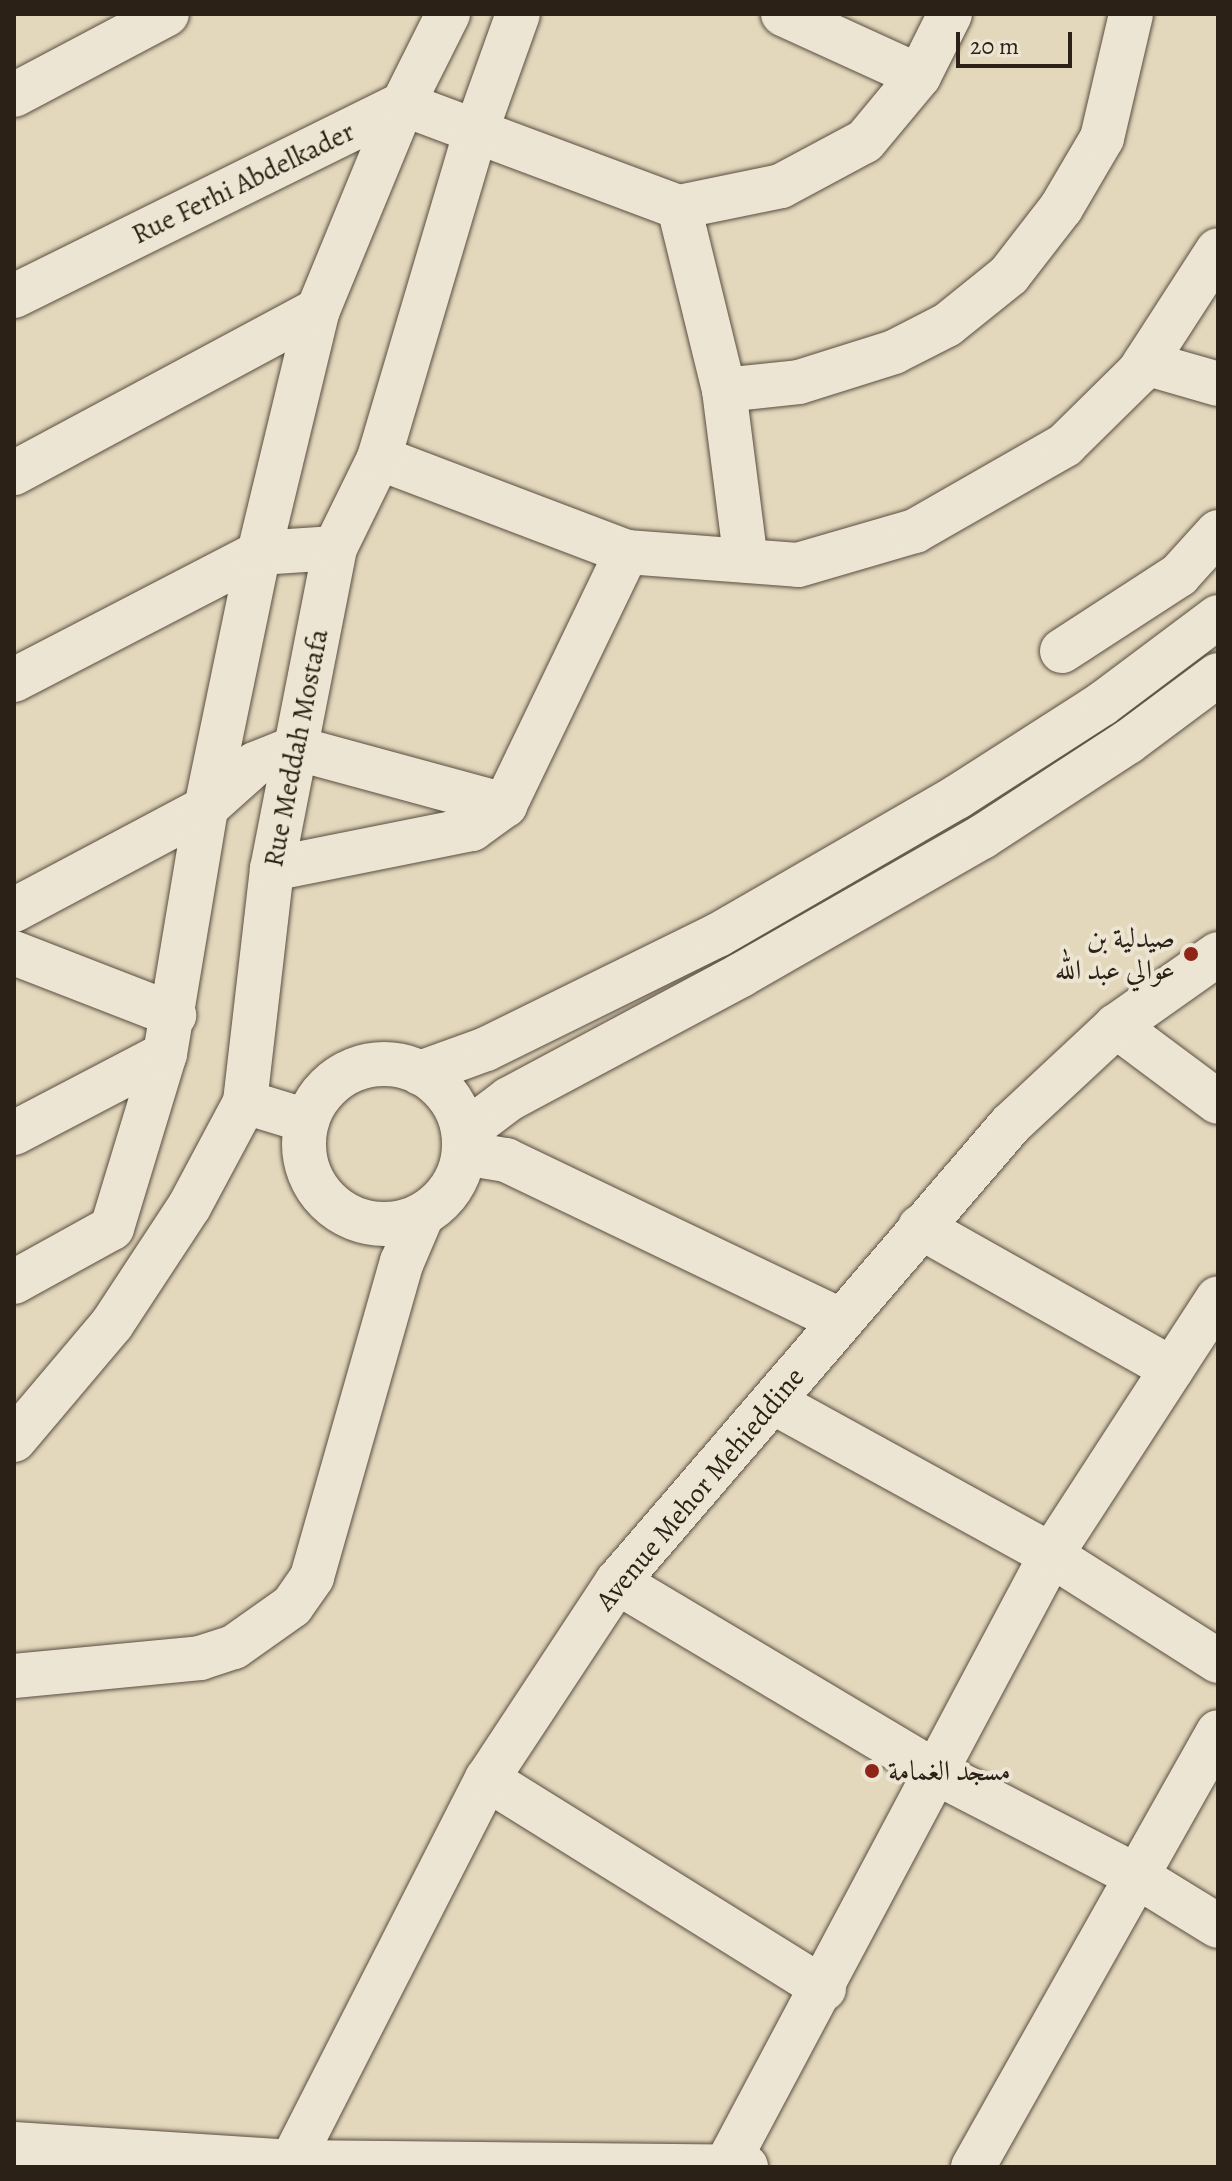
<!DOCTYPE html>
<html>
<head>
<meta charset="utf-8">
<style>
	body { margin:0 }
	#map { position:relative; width:1232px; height:2181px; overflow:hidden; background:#e3d7bc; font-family:Alegreya,Amiri,serif }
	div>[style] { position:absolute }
	.roads { filter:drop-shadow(0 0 2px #5a4e40) drop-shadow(0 0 2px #5a4e40) }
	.minor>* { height:44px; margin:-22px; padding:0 22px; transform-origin:22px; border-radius:22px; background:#ede5d3 }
	.tertiary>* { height:44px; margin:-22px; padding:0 22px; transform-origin:22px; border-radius:22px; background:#ede5d3 }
	.tertiary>.ring { margin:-22px; padding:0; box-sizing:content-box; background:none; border:44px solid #ede5d3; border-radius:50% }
	.secondary>* { height:44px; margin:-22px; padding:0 22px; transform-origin:22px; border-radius:22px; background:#ede5d3 }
	.dots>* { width:22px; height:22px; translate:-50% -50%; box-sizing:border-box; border:4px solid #ede5d3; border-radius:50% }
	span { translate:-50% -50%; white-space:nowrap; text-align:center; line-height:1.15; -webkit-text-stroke:8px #ede5d3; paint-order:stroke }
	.street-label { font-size:28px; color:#2c2117 }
	.poi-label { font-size:28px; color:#2c2117 }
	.right { translate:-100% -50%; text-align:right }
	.left { translate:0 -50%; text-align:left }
	.frame { position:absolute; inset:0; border:16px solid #2c2117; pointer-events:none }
	.scale { position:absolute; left:956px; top:32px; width:116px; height:36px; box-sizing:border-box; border:4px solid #2c2117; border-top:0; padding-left:10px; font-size:24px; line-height:28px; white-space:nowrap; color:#2c2117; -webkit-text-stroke:6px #ede5d3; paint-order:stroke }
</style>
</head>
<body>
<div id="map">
	<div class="roads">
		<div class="minor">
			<i style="left:783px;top:14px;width:149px;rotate:24.5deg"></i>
			<i style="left:14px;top:95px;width:173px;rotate:-27.9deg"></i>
			<i style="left:679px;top:207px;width:188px;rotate:76.2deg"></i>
			<i style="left:724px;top:390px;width:172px;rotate:82.7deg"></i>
			<i style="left:14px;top:296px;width:434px;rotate:-26.3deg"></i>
			<i style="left:403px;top:104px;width:295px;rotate:20.5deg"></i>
			<i style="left:679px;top:207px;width:104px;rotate:-11.6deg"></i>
			<i style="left:781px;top:186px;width:95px;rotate:-28.2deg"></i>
			<i style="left:865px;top:141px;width:85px;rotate:-50.3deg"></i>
			<i style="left:919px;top:76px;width:69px;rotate:-63.4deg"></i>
			<i style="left:1145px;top:363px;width:76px;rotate:16deg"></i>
			<i style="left:724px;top:390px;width:75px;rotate:-6.1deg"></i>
			<i style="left:799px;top:382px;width:100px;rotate:-17.5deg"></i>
			<i style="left:894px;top:352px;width:59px;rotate:-27deg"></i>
			<i style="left:947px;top:325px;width:80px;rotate:-38.9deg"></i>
			<i style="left:1009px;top:275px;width:85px;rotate:-52.2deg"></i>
			<i style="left:1061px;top:208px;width:81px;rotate:-59.6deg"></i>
			<i style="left:1102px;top:138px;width:127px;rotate:-76.8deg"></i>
			<i style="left:379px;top:458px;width:265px;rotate:20.8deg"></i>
			<i style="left:627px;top:552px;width:171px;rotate:4.3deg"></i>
			<i style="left:798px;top:565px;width:122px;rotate:-16.2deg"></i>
			<i style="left:915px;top:531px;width:173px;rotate:-29.8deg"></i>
			<i style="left:1065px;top:445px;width:104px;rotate:-44.6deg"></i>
			<i style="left:1139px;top:372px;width:145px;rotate:-57.1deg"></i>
			<i style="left:14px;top:473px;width:345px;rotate:-28.2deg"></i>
			<i style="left:1062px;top:651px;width:140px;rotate:-33deg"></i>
			<i style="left:1179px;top:575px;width:58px;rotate:-47.8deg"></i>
			<i style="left:14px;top:680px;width:276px;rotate:-27.4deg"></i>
			<i style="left:259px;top:553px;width:76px;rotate:-3.8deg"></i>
			<i style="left:272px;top:869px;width:204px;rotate:-11.3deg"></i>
			<i style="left:472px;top:829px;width:41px;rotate:-36deg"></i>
			<i style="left:505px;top:805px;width:281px;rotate:-64.3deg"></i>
			<i style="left:14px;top:910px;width:217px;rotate:-28deg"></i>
			<i style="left:206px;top:808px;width:66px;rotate:-41.9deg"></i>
			<i style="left:255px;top:764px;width:43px;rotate:-21.8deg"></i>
			<i style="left:295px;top:748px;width:218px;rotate:15.2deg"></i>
			<i style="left:14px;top:953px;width:172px;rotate:21.2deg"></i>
			<i style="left:1116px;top:1026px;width:127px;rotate:36.7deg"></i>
			<i style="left:245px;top:1102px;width:235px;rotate:-83.4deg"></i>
			<i style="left:272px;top:869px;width:327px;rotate:-78.9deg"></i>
			<i style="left:335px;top:548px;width:100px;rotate:-63.9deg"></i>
			<i style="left:379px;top:458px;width:338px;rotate:-73.5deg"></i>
			<i style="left:475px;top:134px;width:127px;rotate:-70.3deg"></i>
			<i style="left:14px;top:1133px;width:170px;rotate:-27.6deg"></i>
			<i style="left:464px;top:1153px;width:43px;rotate:9.5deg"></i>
			<i style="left:506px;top:1160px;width:370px;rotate:25.6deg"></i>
			<i style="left:920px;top:1227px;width:289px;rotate:29.4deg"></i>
			<i style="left:14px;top:1282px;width:112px;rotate:-28.9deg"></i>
			<i style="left:112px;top:1228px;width:182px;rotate:-73.1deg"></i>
			<i style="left:165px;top:1054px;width:249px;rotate:-80.5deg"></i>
			<i style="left:206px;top:808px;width:260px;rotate:-78.3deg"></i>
			<i style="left:259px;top:553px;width:250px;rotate:-76.4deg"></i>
			<i style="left:318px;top:310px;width:223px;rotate:-67.6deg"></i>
			<i style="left:403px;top:104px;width:101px;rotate:-63.4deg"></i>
			<i style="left:773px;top:1402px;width:317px;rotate:28.8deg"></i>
			<i style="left:1051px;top:1555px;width:198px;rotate:32.4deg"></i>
			<i style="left:617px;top:1582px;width:373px;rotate:30.8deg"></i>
			<i style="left:937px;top:1773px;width:223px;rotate:27.3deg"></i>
			<i style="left:1135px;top:1875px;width:97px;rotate:31.6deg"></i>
			<i style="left:487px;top:1779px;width:397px;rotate:31.9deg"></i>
			<i style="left:726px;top:2166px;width:692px;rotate:-61.99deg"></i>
			<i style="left:1051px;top:1555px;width:306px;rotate:-57deg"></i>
			<i style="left:973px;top:2167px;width:499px;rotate:-60.6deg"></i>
		</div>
		<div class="tertiary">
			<i class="ring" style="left:304px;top:1064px;width:116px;height:116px"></i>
			<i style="left:420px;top:1073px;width:70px;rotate:-20deg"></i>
			<i style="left:486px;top:1049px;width:258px;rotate:-26.2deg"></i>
			<i style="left:718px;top:935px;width:276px;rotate:-30deg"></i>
			<i style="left:957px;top:797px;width:172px;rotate:-32.7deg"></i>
			<i style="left:1102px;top:704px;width:145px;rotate:-36.9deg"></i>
			<i style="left:464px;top:1133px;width:56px;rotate:-37.1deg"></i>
			<i style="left:509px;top:1099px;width:263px;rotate:-28.1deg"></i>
			<i style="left:741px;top:975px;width:278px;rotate:-29.8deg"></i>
			<i style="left:982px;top:837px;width:174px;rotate:-33.1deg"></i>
			<i style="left:1128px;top:742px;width:112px;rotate:-36.7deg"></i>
			<i style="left:14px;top:1440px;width:152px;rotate:-49.8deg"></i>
			<i style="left:112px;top:1324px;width:140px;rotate:-56.7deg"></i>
			<i style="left:189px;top:1207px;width:119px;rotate:-61.9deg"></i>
			<i style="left:245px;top:1102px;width:65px;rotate:17deg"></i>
			<i style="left:14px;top:1676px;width:187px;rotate:-5.5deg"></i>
			<i style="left:200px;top:1658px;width:36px;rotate:-18deg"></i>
			<i style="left:234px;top:1647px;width:71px;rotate:-35.3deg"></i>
			<i style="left:292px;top:1606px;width:35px;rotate:-55deg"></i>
			<i style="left:312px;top:1577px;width:328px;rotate:-74.1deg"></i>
			<i style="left:402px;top:1262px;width:51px;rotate:-66.9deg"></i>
			<i style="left:14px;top:2144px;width:279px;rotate:3.7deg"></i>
			<i style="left:292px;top:2162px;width:454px;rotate:0.6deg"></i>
		</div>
		<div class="secondary">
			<i style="left:289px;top:2167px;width:436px;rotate:-63deg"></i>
			<i style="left:487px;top:1779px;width:236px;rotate:-56.6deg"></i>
			<i style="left:617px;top:1582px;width:604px;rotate:-49.3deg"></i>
			<i style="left:1011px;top:1124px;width:144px;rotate:-43deg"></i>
			<i style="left:1116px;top:1026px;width:125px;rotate:-35.2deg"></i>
		</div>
	</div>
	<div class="dots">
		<i style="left:1191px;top:954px;background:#8f2418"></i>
		<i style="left:872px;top:1771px;background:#8f2418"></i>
	</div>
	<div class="street-label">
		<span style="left:243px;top:183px;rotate:-26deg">Rue Ferhi Abdelkader</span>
		<span style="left:296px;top:748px;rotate:-79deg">Rue Meddah Mostafa</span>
		<span style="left:700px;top:1489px;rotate:-50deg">Avenue Mehor Mehieddine</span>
	</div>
	<div class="poi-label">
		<span class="right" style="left:1175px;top:954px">صيدلية بن<br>عوالي عبد الله</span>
		<span class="left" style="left:888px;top:1771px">مسجد الغمامة</span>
	</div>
	<div class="frame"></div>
	<div class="scale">20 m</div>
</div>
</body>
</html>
